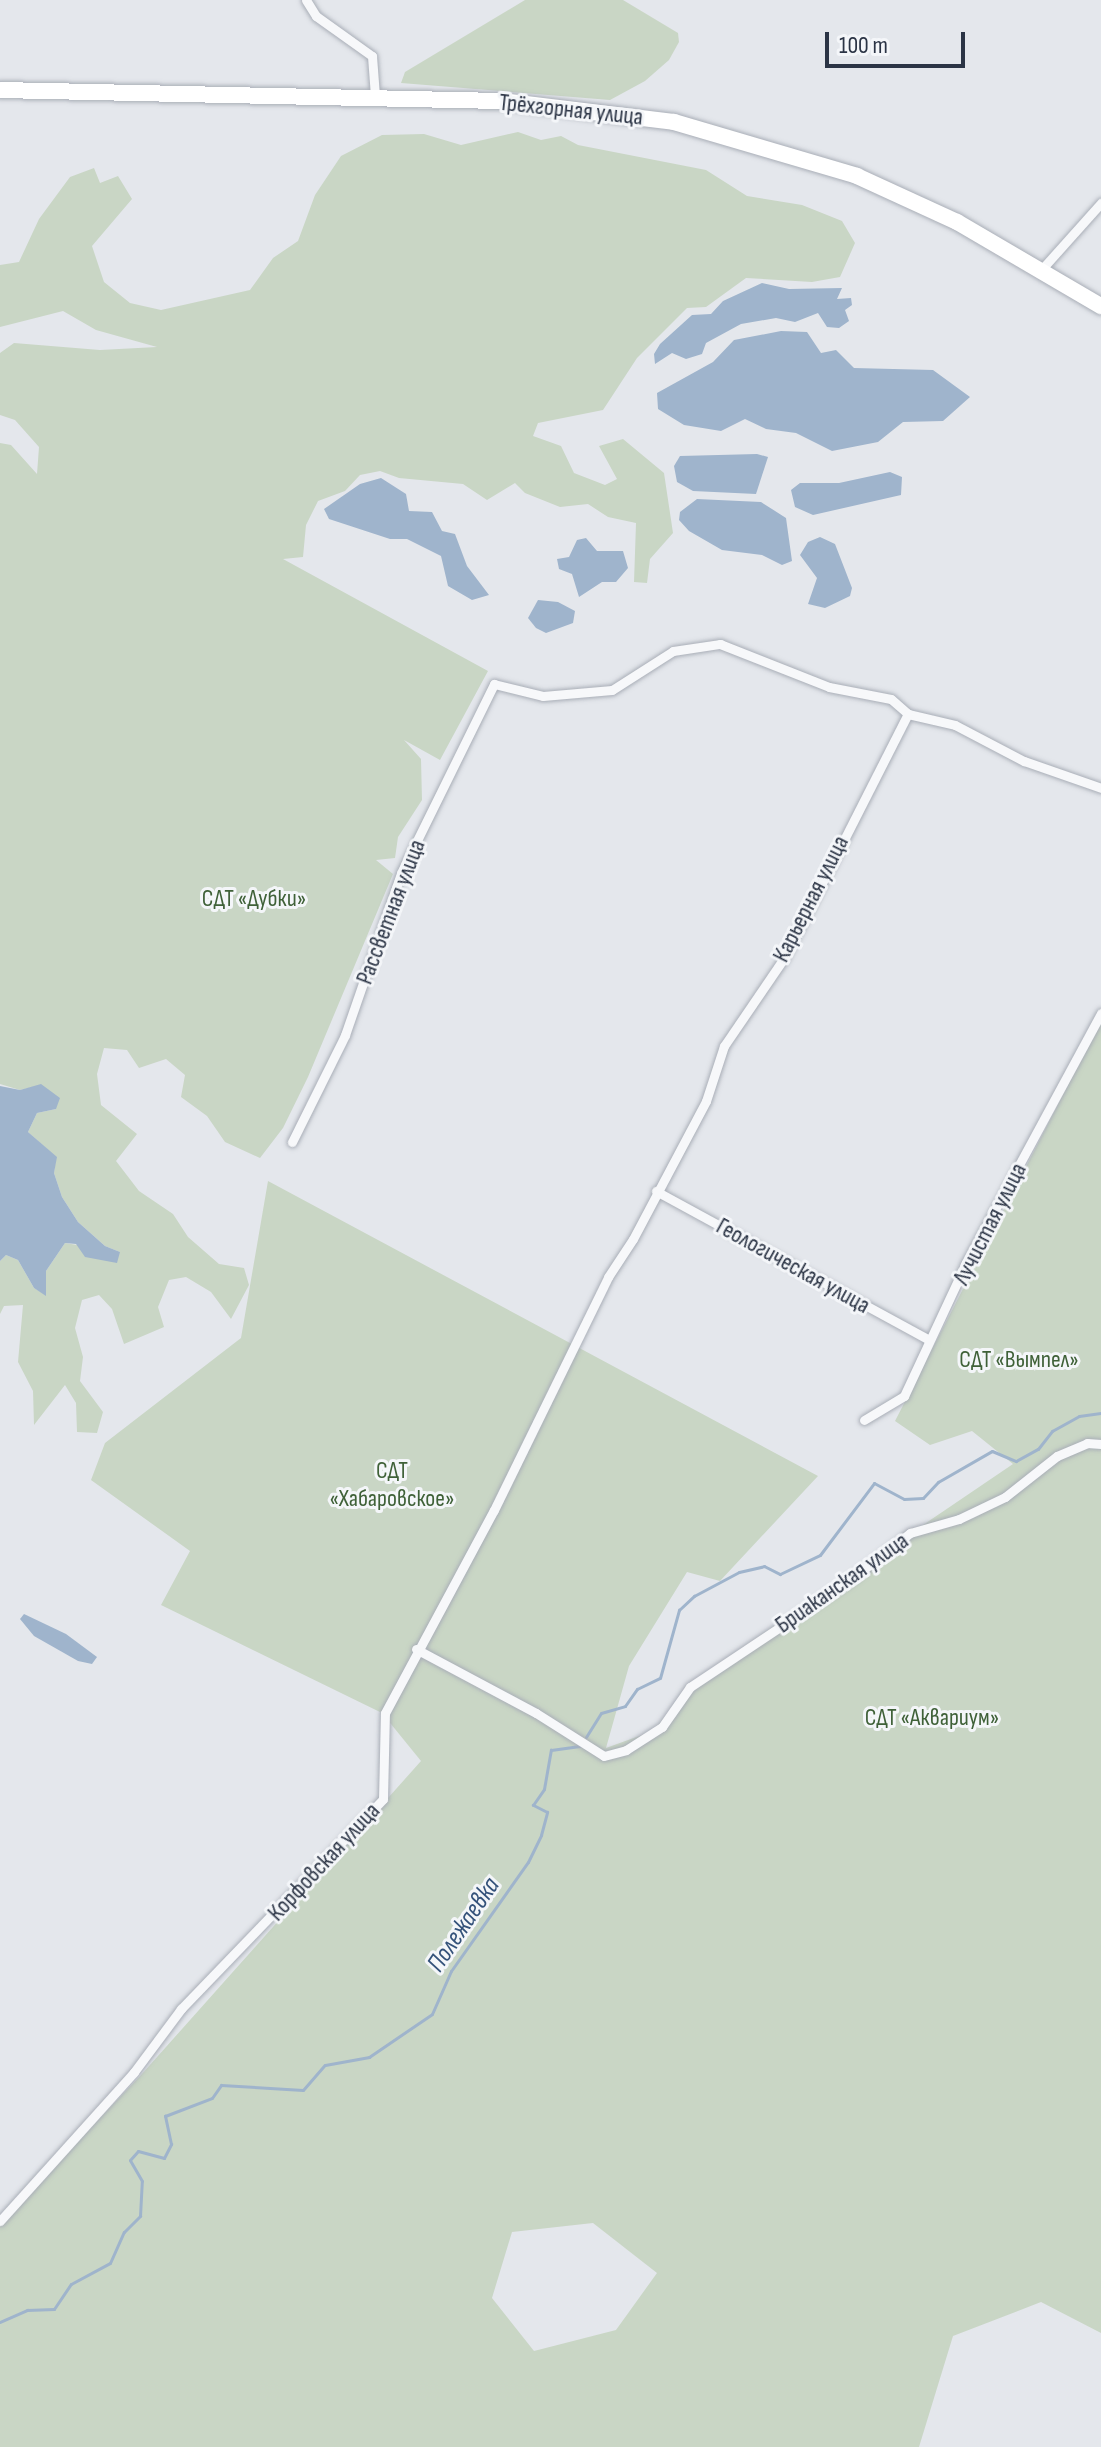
<!DOCTYPE html>
<html>
<head>
<meta charset="utf-8">
<style>
	body { margin:0 }
	#map { position:relative; width:1101px; height:2447px; overflow:hidden; background:#e4e7ec; font-family:"Sofia Sans Condensed",sans-serif }
	div>[style] { position:absolute }
	.green>* { inset:0; background:#c9d6c5 }
	.water>* { inset:0; background:#9fb4cc }
	.stream>* { height:3px; margin:-1.5px; padding:0 1.5px; transform-origin:1.5px; border-radius:1.5px; background:#9fb4cc }
	.roads { filter:drop-shadow(0 0 2px #a9aeb7) drop-shadow(0 0 2px #a9aeb7) }
	.street>* { height:9px; margin:-4.5px; padding:0 4.5px; transform-origin:4.5px; border-radius:4.5px; background:#f7f8fa }
	.highway>* { height:16px; margin:-8px; padding:0 8px; transform-origin:8px; border-radius:8px; background:#fff }
	span { translate:-50% -50%; white-space:nowrap; text-align:center; line-height:1.15; -webkit-text-stroke:6px #f4f6f9; paint-order:stroke }
	.street-label { font-size:24px; color:#2b3445 }
	.park-label { font-size:24px; color:#3f6138 }
	.water-label { font-size:26px; color:#34527a; font-style:italic }
	.scale { position:absolute; left:825px; top:32px; width:140px; height:36px; box-sizing:border-box; border:4px solid #2b3445; border-top:0; padding-left:10px; font-size:24px; line-height:28px; white-space:nowrap; color:#2b3445; -webkit-text-stroke:6px #f4f6f9; paint-order:stroke }
</style>
</head>
<body>
<div id="map">
	<div class="green">
		<i style="clip-path:polygon(525px 0,623px 0,678px 33px,679px 42px,669px 60px,645px 81px,610px 100px,401px 83px,405px 72px)"></i>
		<i style="clip-path:polygon(518px 132px,541px 140px,561px 136px,578px 145px,706px 170px,747px 196px,802px 205px,842px 221px,855px 243px,840px 277px,812px 282px,746px 278px,706px 307px,687px 308px,637px 358px,603px 410px,538px 423px,533px 436px,561px 446px,574px 473px,605px 485px,617px 479px,599px 446px,623px 439px,664px 473px,673px 533px,650px 559px,647px 583px,634px 582px,636px 523px,608px 517px,588px 504px,560px 507px,525px 493px,515px 483px,487px 500px,463px 484px,399px 478px,380px 471px,360px 475px,345px 491px,318px 501px,306px 525px,303px 557px,283px 559px,488px 671px,440px 760px,404px 740px,421px 759px,422px 800px,398px 837px,395px 858px,376px 860px,393px 874px,308px 1077px,283px 1128px,260px 1158px,225px 1142px,207px 1116px,181px 1097px,185px 1075px,166px 1059px,139px 1068px,127px 1050px,104px 1048px,97px 1074px,101px 1105px,137px 1134px,116px 1161px,139px 1191px,173px 1214px,188px 1237px,219px 1264px,244px 1268px,249px 1285px,231px 1319px,211px 1292px,186px 1277px,169px 1280px,158px 1307px,164px 1327px,124px 1344px,112px 1309px,99px 1295px,82px 1300px,75px 1328px,83px 1357px,80px 1381px,103px 1412px,97px 1433px,77px 1432px,76px 1403px,65px 1385px,34px 1425px,33px 1391px,18px 1362px,23px 1305px,4px 1306px,0 1314px,0 1261px,6px 1255px,18px 1260px,34px 1288px,46px 1295px,46px 1271px,65px 1243px,120px 1252px,105px 1246px,78px 1222px,62px 1197px,54px 1173px,56px 1157px,28px 1132px,37px 1113px,56px 1109px,41px 1085px,20px 1090px,0 1084px,0 443px,11px 445px,37px 474px,39px 447px,15px 420px,0 415px,0 353px,14px 343px,100px 350px,157px 347px,96px 330px,63px 311px,0 327px,0 265px,19px 262px,39px 219px,70px 177px,94px 168px,100px 183px,118px 176px,132px 199px,92px 246px,104px 282px,130px 303px,161px 310px,250px 290px,273px 258px,298px 241px,315px 195px,341px 156px,382px 135px,424px 134px,461px 145px)"></i>
		<i style="clip-path:polygon(evenodd,1101px 1021px,1101px 2333px,1041px 2302px,953px 2336px,919px 2447px,0 2447px,0 2223px,141px 2075px,421px 1761px,382px 1713px,161px 1605px,190px 1551px,91px 1480px,105px 1443px,241px 1338px,268px 1181px,818px 1476px,720px 1581px,687px 1572px,629px 1666px,606px 1748px,653px 1731px,696px 1679px,1013px 1464px,972px 1431px,930px 1445px,895px 1421px,1101px 1021px,593px 2223px,657px 2273px,616px 2330px,534px 2351px,492px 2298px,512px 2232px,593px 2223px)"></i>
	</div>
	<div class="water">
		<i style="clip-path:polygon(762px 283px,789px 289px,842px 288px,837px 299px,851px 298px,852px 305px,845px 310px,849px 321px,839px 328px,827px 327px,818px 313px,795px 322px,776px 318px,741px 324px,706px 343px,702px 354px,686px 359px,672px 353px,655px 364px,654px 354px,660px 344px,692px 315px,711px 314px,723px 301px)"></i>
		<i style="clip-path:polygon(781px 331px,807px 332px,821px 353px,836px 350px,854px 368px,933px 370px,970px 397px,943px 421px,903px 422px,878px 442px,832px 451px,796px 433px,766px 429px,745px 419px,721px 431px,684px 425px,658px 409px,657px 393px,713px 362px,734px 340px)"></i>
		<i style="clip-path:polygon(757px 454px,768px 457px,756px 494px,693px 491px,677px 482px,674px 466px,680px 456px)"></i>
		<i style="clip-path:polygon(890px 472px,902px 477px,901px 495px,813px 515px,795px 507px,791px 490px,800px 483px,839px 483px)"></i>
		<i style="clip-path:polygon(381px 478px,406px 494px,409px 511px,432px 512px,442px 531px,455px 534px,467px 566px,489px 595px,472px 600px,448px 586px,441px 556px,407px 539px,390px 539px,329px 519px,324px 509px,360px 484px)"></i>
		<i style="clip-path:polygon(697px 499px,761px 502px,786px 518px,792px 561px,782px 565px,762px 555px,722px 550px,689px 531px,679px 520px,680px 512px)"></i>
		<i style="clip-path:polygon(820px 537px,835px 544px,852px 588px,850px 596px,825px 608px,808px 604px,817px 578px,800px 555px,808px 542px)"></i>
		<i style="clip-path:polygon(586px 538px,597px 551px,623px 551px,628px 568px,616px 582px,602px 582px,579px 597px,572px 574px,559px 569px,557px 559px,569px 557px,577px 540px)"></i>
		<i style="clip-path:polygon(538px 600px,558px 602px,575px 611px,573px 623px,546px 633px,536px 628px,528px 618px)"></i>
		<i style="clip-path:polygon(41px 1084px,60px 1098px,56px 1109px,37px 1113px,28px 1132px,57px 1157px,54px 1173px,62px 1197px,78px 1222px,105px 1246px,120px 1252px,117px 1263px,85px 1257px,76px 1244px,65px 1243px,46px 1271px,46px 1296px,34px 1288px,18px 1260px,6px 1255px,0 1261px,0 1086px,20px 1090px)"></i>
		<i style="clip-path:polygon(24px 1614px,66px 1634px,97px 1657px,92px 1664px,78px 1661px,34px 1636px,20px 1619px)"></i>
	</div>
	<div class="stream">
		<i style="left:586px;top:1737px;width:28px;rotate:-58deg"></i>
		<i style="left:601px;top:1713px;width:25px;rotate:-16deg"></i>
		<i style="left:625px;top:1706px;width:21px;rotate:-55deg"></i>
		<i style="left:637px;top:1689px;width:25px;rotate:-26deg"></i>
		<i style="left:660px;top:1678px;width:71px;rotate:-74.4deg"></i>
		<i style="left:679px;top:1610px;width:21px;rotate:-43deg"></i>
		<i style="left:694px;top:1596px;width:51px;rotate:-28.1deg"></i>
		<i style="left:739px;top:1572px;width:26px;rotate:-13deg"></i>
		<i style="left:764px;top:1566px;width:18px;rotate:27deg"></i>
		<i style="left:780px;top:1574px;width:44px;rotate:-25.4deg"></i>
		<i style="left:820px;top:1555px;width:90px;rotate:-53.1deg"></i>
		<i style="left:874px;top:1483px;width:34px;rotate:28deg"></i>
		<i style="left:904px;top:1499px;width:19px;rotate:-3deg"></i>
		<i style="left:923px;top:1498px;width:22px;rotate:-47deg"></i>
		<i style="left:938px;top:1482px;width:62px;rotate:-29.9deg"></i>
		<i style="left:992px;top:1451px;width:26px;rotate:23deg"></i>
		<i style="left:1016px;top:1461px;width:25px;rotate:-29deg"></i>
		<i style="left:1038px;top:1449px;width:23px;rotate:-52deg"></i>
		<i style="left:1052px;top:1431px;width:31px;rotate:-29deg"></i>
		<i style="left:1079px;top:1416px;width:22px;rotate:-8deg"></i>
		<i style="left:0;top:2322px;width:30px;rotate:-24deg"></i>
		<i style="left:27px;top:2310px;width:27px;rotate:-2deg"></i>
		<i style="left:54px;top:2309px;width:30px;rotate:-56deg"></i>
		<i style="left:71px;top:2284px;width:44px;rotate:-28.3deg"></i>
		<i style="left:110px;top:2263px;width:34px;rotate:-66deg"></i>
		<i style="left:124px;top:2232px;width:23px;rotate:-45deg"></i>
		<i style="left:140px;top:2216px;width:35px;rotate:-87deg"></i>
		<i style="left:142px;top:2181px;width:24px;rotate:-120deg"></i>
		<i style="left:130px;top:2160px;width:12px;rotate:-48deg"></i>
		<i style="left:138px;top:2151px;width:27px;rotate:15deg"></i>
		<i style="left:164px;top:2158px;width:16px;rotate:-63deg"></i>
		<i style="left:171px;top:2144px;width:29px;rotate:-102deg"></i>
		<i style="left:165px;top:2116px;width:50px;rotate:-21deg"></i>
		<i style="left:212px;top:2098px;width:16px;rotate:-55deg"></i>
		<i style="left:221px;top:2085px;width:82px;rotate:3.5deg"></i>
		<i style="left:303px;top:2090px;width:33px;rotate:-49deg"></i>
		<i style="left:325px;top:2065px;width:45px;rotate:-10.3deg"></i>
		<i style="left:369px;top:2057px;width:76px;rotate:-34.3deg"></i>
		<i style="left:432px;top:2014px;width:47px;rotate:-66.2deg"></i>
		<i style="left:451px;top:1971px;width:133px;rotate:-54.8deg"></i>
		<i style="left:528px;top:1862px;width:30px;rotate:-64deg"></i>
		<i style="left:541px;top:1835px;width:24px;rotate:-75deg"></i>
		<i style="left:547px;top:1812px;width:16px;rotate:-153deg"></i>
		<i style="left:533px;top:1805px;width:19px;rotate:-55deg"></i>
		<i style="left:544px;top:1789px;width:40px;rotate:-80deg"></i>
		<i style="left:551px;top:1750px;width:29px;rotate:-8deg"></i>
	</div>
	<div class="roads">
		<div class="street">
			<i style="left:306px;top:0;width:19px;rotate:58deg"></i>
			<i style="left:316px;top:16px;width:69px;rotate:35.5deg"></i>
			<i style="left:372px;top:56px;width:40px;rotate:85.7deg"></i>
			<i style="left:1042px;top:269px;width:89px;rotate:-48.2deg"></i>
			<i style="left:908px;top:714px;width:48px;rotate:13.2deg"></i>
			<i style="left:955px;top:725px;width:78px;rotate:27.6deg"></i>
			<i style="left:1024px;top:761px;width:82px;rotate:19.3deg"></i>
			<i style="left:292px;top:1142px;width:119px;rotate:-63.6deg"></i>
			<i style="left:345px;top:1035px;width:171px;rotate:-70.9deg"></i>
			<i style="left:401px;top:873px;width:211px;rotate:-63.8deg"></i>
			<i style="left:494px;top:684px;width:50px;rotate:13.8deg"></i>
			<i style="left:543px;top:696px;width:69px;rotate:-5deg"></i>
			<i style="left:612px;top:690px;width:72px;rotate:-32.6deg"></i>
			<i style="left:673px;top:651px;width:48px;rotate:-8.5deg"></i>
			<i style="left:720px;top:644px;width:117px;rotate:21.5deg"></i>
			<i style="left:829px;top:687px;width:63px;rotate:11deg"></i>
			<i style="left:891px;top:699px;width:23px;rotate:41deg"></i>
			<i style="left:656px;top:1191px;width:311px;rotate:28.6deg"></i>
			<i style="left:864px;top:1420px;width:47px;rotate:-31deg"></i>
			<i style="left:904px;top:1396px;width:147px;rotate:-65deg"></i>
			<i style="left:966px;top:1263px;width:284px;rotate:-61.6deg"></i>
			<i style="left:416px;top:1649px;width:136px;rotate:28.1deg"></i>
			<i style="left:536px;top:1713px;width:80px;rotate:32.3deg"></i>
			<i style="left:604px;top:1756px;width:23px;rotate:-15deg"></i>
			<i style="left:626px;top:1750px;width:43px;rotate:-32.6deg"></i>
			<i style="left:662px;top:1727px;width:49px;rotate:-55deg"></i>
			<i style="left:690px;top:1687px;width:191px;rotate:-33.7deg"></i>
			<i style="left:849px;top:1581px;width:78px;rotate:-38.2deg"></i>
			<i style="left:910px;top:1533px;width:51px;rotate:-15.9deg"></i>
			<i style="left:959px;top:1519px;width:51px;rotate:-25.6deg"></i>
			<i style="left:1005px;top:1497px;width:66px;rotate:-38.3deg"></i>
			<i style="left:1057px;top:1456px;width:33px;rotate:-23deg"></i>
			<i style="left:1087px;top:1443px;width:14px;rotate:4deg"></i>
			<i style="left:0;top:2221px;width:200px;rotate:-48deg"></i>
			<i style="left:134px;top:2072px;width:79px;rotate:-53.3deg"></i>
			<i style="left:181px;top:2009px;width:291px;rotate:-46.1deg"></i>
			<i style="left:383px;top:1799px;width:86px;rotate:-88.7deg"></i>
			<i style="left:385px;top:1713px;width:230px;rotate:-61.8deg"></i>
			<i style="left:494px;top:1510px;width:259px;rotate:-63.9deg"></i>
			<i style="left:608px;top:1277px;width:45px;rotate:-56.7deg"></i>
			<i style="left:633px;top:1239px;width:156px;rotate:-62.1deg"></i>
			<i style="left:706px;top:1101px;width:58px;rotate:-71.9deg"></i>
			<i style="left:724px;top:1046px;width:107px;rotate:-55.7deg"></i>
			<i style="left:784px;top:958px;width:274px;rotate:-63.1deg"></i>
		</div>
		<div class="highway">
			<i style="left:0;top:90px;width:501px;rotate:1.26deg"></i>
			<i style="left:501px;top:101px;width:174px;rotate:6.9deg"></i>
			<i style="left:674px;top:122px;width:191px;rotate:16.4deg"></i>
			<i style="left:857px;top:176px;width:110px;rotate:24.7deg"></i>
			<i style="left:957px;top:222px;width:167px;rotate:30.3deg"></i>
		</div>
	</div>
	<div class="street-label">
		<span style="left:571px;top:110px;rotate:6deg">Трёхгорная улица</span>
		<span style="left:811px;top:899px;rotate:-63deg">Карьерная улица</span>
		<span style="left:391px;top:912px;rotate:-69deg">Рассветная улица</span>
		<span style="left:990px;top:1224px;rotate:-63deg">Лучистая улица</span>
		<span style="left:793px;top:1266px;rotate:29deg">Геологическая улица</span>
		<span style="left:842px;top:1583px;rotate:-35deg">Бриаканская улица</span>
		<span style="left:324px;top:1862px;rotate:-47deg">Корфовская улица</span>
	</div>
	<div class="park-label">
		<span style="left:254px;top:899px">СДТ «Дубки»</span>
		<span style="left:1019px;top:1360px">СДТ «Вымпел»</span>
		<span style="left:392px;top:1485px">СДТ<br>«Хабаровское»</span>
		<span style="left:932px;top:1718px">СДТ «Аквариум»</span>
	</div>
	<div class="water-label">
		<span style="left:464px;top:1925px;rotate:-56deg">Полежаевка</span>
	</div>
	<div class="scale">100 m</div>
</div>
</body>
</html>
